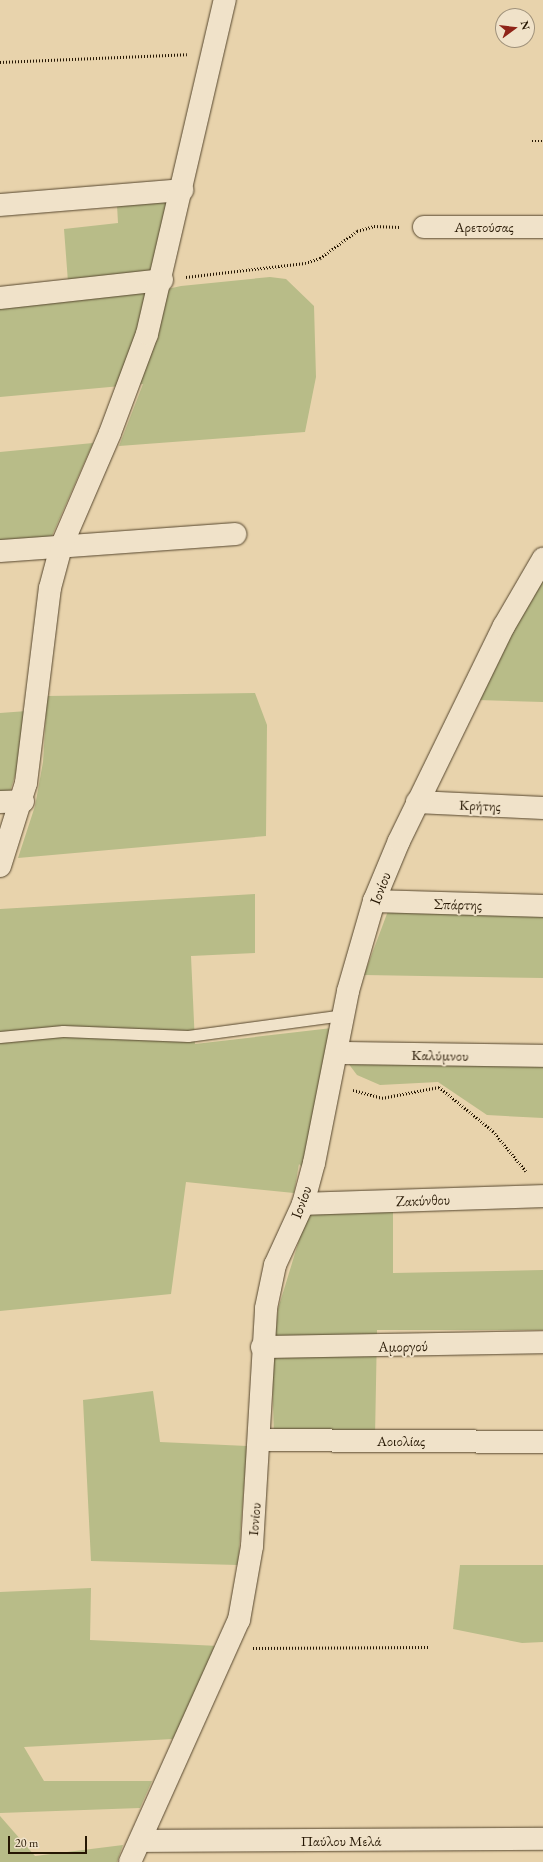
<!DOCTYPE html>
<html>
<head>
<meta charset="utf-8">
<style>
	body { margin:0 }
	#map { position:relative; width:543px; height:1862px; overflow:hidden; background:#e8d3ac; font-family:"EB Garamond",serif }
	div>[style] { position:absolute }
	.green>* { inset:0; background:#b8bc88 }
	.path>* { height:2.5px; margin-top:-1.25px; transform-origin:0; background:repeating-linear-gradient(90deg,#261703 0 1px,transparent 0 3px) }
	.roads { filter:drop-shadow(0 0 1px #56462d) drop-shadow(0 0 1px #56462d) }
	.service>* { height:11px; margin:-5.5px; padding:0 5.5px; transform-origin:5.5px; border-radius:5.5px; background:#f0e2c9 }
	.minor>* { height:22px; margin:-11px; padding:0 11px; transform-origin:11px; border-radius:11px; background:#f0e2c9 }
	span { translate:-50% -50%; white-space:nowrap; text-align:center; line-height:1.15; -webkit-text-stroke:4px #f0e2c9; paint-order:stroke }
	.street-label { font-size:15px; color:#261703 }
	.north { position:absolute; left:495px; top:8px; width:40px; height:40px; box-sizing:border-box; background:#f0e2c9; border:1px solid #9f917a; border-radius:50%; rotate:75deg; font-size:11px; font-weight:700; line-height:16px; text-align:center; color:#261703 }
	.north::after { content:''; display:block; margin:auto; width:14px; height:18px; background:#8f2418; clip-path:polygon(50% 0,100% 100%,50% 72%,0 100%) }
	.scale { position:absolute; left:8px; top:1836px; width:79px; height:18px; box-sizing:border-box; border:2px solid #261703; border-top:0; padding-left:5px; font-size:12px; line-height:14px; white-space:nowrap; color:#261703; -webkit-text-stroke:3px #f0e2c9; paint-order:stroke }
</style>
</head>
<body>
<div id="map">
	<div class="green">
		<i style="clip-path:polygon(167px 202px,145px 294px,181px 286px,270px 277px,286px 279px,314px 306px,316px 377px,305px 432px,119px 446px,143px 384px,0 397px,0 308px,68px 282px,64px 229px,118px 223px,117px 205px)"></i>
		<i style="clip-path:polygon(93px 443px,51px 538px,0 541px,0 452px)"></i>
		<i style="clip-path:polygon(543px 579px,543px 702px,478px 700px,511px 635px)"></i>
		<i style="clip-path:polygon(255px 693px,267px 725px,266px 836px,18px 858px,35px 806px,43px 762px,47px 696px)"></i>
		<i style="clip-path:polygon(27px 711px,18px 767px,9px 794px,0 794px,0 713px)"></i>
		<i style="clip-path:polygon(255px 894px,255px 953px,191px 956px,195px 1044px,332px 1028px,303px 1168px,299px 1164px,294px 1193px,186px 1182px,171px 1294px,0 1311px,0 909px)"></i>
		<i style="clip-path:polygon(388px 911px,543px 916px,543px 978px,364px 975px)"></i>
		<i style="clip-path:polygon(348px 1063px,543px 1066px,543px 1118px,487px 1115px,438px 1082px,380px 1085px,357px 1075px)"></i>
		<i style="clip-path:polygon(393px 1210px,393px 1273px,543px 1270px,543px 1330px,377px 1330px,375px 1437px,274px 1437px,272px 1373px,278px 1309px,307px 1214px)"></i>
		<i style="clip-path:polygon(153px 1391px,160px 1442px,247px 1446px,238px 1565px,91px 1561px,83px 1400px)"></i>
		<i style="clip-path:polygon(460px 1565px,543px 1565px,543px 1642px,522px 1643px,453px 1629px)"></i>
		<i style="clip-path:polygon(91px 1588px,90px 1640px,219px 1646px,173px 1739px,24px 1747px,44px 1781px,152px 1781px,140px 1808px,0 1813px,0 1592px)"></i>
		<i style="clip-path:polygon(0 1816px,35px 1856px,123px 1845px,117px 1862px,0 1862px)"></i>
	</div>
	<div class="path">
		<i style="left:0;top:62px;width:187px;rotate:-2.4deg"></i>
		<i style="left:532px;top:141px;width:11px"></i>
		<i style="left:186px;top:277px;width:120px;rotate:-6.7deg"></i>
		<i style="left:305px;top:263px;width:16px;rotate:-18deg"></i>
		<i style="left:320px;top:258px;width:46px;rotate:-36.1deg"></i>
		<i style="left:357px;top:231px;width:18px;rotate:-16deg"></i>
		<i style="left:374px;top:226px;width:26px;rotate:2deg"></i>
		<i style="left:353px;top:1090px;width:30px;rotate:15deg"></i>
		<i style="left:382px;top:1098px;width:58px;rotate:-10.9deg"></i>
		<i style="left:439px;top:1087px;width:70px;rotate:39.2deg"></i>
		<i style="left:493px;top:1131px;width:52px;rotate:50.5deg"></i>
		<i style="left:253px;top:1648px;width:176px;rotate:-0.3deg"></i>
	</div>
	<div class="roads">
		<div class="service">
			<i style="left:0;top:1037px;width:63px;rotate:-5.4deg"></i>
			<i style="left:63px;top:1031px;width:125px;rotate:2.3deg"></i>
			<i style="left:188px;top:1036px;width:156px;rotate:-7.7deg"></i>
		</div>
		<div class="minor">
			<i style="left:0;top:205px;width:183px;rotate:-4.7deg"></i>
			<i style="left:424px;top:227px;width:119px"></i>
			<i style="left:0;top:298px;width:163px;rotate:-6.3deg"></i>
			<i style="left:0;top:551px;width:236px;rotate:-4.1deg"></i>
			<i style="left:0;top:802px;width:23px;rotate:-2deg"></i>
			<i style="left:417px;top:802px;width:126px;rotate:2.7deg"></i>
			<i style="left:0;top:866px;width:87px;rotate:-72.6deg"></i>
			<i style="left:26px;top:783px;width:196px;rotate:-83deg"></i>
			<i style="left:50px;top:588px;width:42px;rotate:-75deg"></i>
			<i style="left:61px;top:547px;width:124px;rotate:-66.7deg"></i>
			<i style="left:110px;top:433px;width:106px;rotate:-69.5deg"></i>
			<i style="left:147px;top:334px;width:343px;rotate:-76.9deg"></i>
			<i style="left:374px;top:901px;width:169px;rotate:1.7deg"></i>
			<i style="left:338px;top:1053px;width:205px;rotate:0.8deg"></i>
			<i style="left:303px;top:1204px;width:240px;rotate:-1.9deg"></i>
			<i style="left:262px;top:1347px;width:281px;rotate:-1deg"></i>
			<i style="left:260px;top:1440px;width:283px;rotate:0.4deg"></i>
			<i style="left:140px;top:1841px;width:403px;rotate:-0.3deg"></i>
			<i style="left:130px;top:1862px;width:265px;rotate:-65.8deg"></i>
			<i style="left:239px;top:1620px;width:75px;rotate:-80deg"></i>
			<i style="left:252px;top:1546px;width:238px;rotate:-86.6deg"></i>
			<i style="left:266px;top:1308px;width:44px;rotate:-78.2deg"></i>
			<i style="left:275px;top:1265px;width:67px;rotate:-65.3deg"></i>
			<i style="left:303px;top:1204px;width:42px;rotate:-75deg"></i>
			<i style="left:314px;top:1163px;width:175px;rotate:-78.8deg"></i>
			<i style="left:348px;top:991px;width:94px;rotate:-73.9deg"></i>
			<i style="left:374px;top:901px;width:65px;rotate:-67.4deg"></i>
			<i style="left:399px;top:841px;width:239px;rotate:-64deg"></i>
			<i style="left:504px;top:626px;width:78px;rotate:-59.8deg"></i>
		</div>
	</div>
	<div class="street-label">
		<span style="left:484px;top:227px">Αρετούσας</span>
		<span style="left:480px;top:805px;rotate:2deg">Κρήτης</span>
		<span style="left:380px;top:888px;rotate:-69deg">Ιονίου</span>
		<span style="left:458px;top:904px;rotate:1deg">Σπάρτης</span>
		<span style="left:440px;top:1055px;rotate:1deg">Καλύμνου</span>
		<span style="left:423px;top:1200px;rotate:-2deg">Ζακύνθου</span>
		<span style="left:301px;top:1202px;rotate:-70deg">Ιονίου</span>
		<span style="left:403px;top:1346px;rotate:-1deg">Αμοργού</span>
		<span style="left:401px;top:1441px">Αοιολίας</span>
		<span style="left:254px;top:1519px;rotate:-85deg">Ιονίου</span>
		<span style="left:341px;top:1841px">Παύλου Μελά</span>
	</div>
	<div class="north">N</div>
	<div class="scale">20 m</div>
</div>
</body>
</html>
